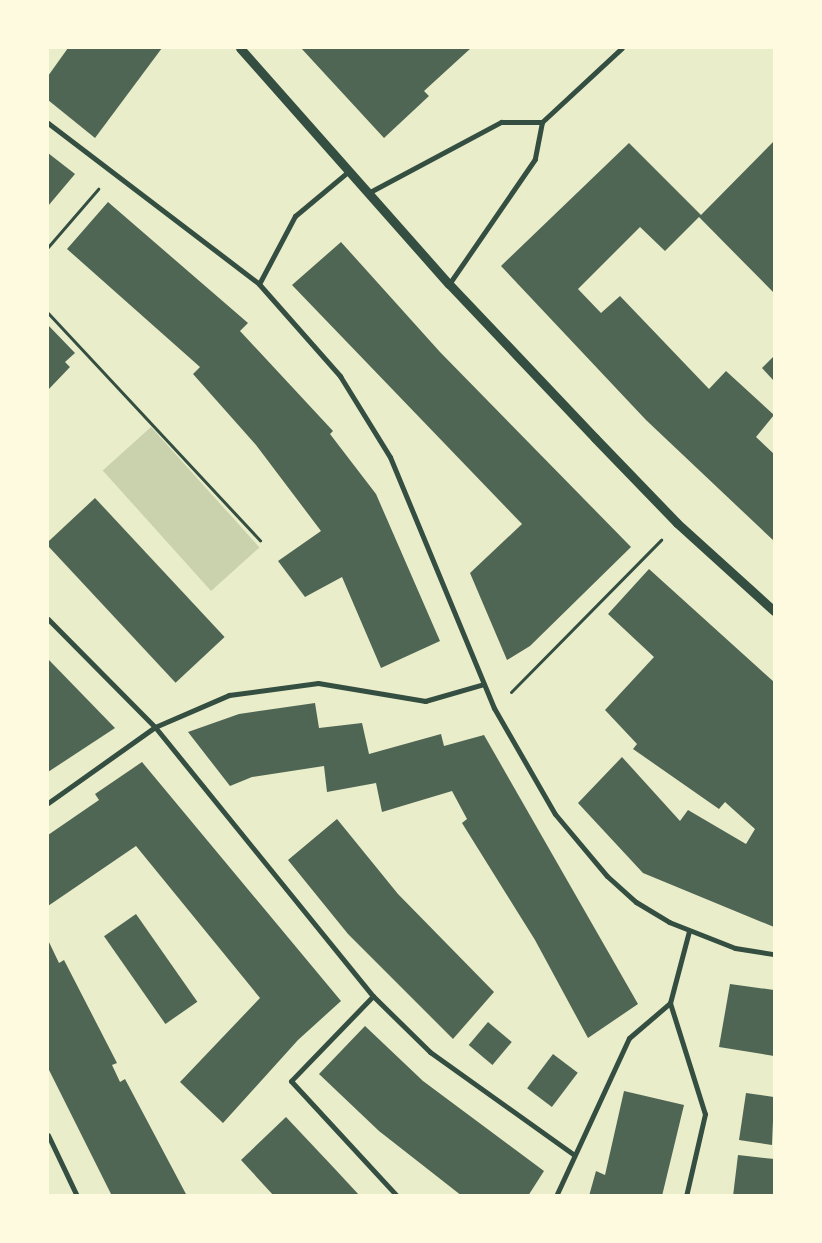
<!DOCTYPE html>
<html>
<head>
<meta charset="utf-8">
<style>
	body { margin:0 }
	#map { position:relative; width:822px; height:1243px; overflow:hidden; background:#e9edc9; font-family:Mulish,sans-serif }
	div>[style] { position:absolute }
	.green>* { inset:0; background:#cad2ad; transform-origin:0 0 }
	.building>* { inset:0; background:#4f6655; transform-origin:0 0 }
	.path>* { height:3px; margin:-1.5px; padding:0 1.5px; transform-origin:1.5px; border-radius:1.5px; background:#344e41 }
	.minor>* { height:5px; margin:-2.5px; padding:0 2.5px; transform-origin:2.5px; border-radius:2.5px; background:#344e41 }
	.tertiary>* { height:9px; margin:-4.5px; padding:0 4.5px; transform-origin:4.5px; border-radius:4.5px; background:#344e41 }
	span { translate:-50% -50%; white-space:nowrap; text-align:center; line-height:1.15; -webkit-text-stroke:5px #fefae0; paint-order:stroke }
	.frame { position:absolute; inset:0; border:49px solid #fefae0; pointer-events:none }
</style>
</head>
<body>
<div id="map">
	<div class="green">
		<i style="left:151px;top:427px;width:162px;height:65px;rotate:48deg"></i>
	</div>
	<div class="building">
		<i style="clip-path:polygon(68px 48px,162px 48px,95px 138px,48px 100px,48px 76px)"></i>
		<i style="clip-path:polygon(301px 48px,471px 48px,424px 91px,429px 96px,384px 138px)"></i>
		<i style="clip-path:polygon(774px 141px,774px 293px,699px 217px,665px 251px,640px 227px,578px 289px,601px 313px,620px 296px,709px 389px,726px 371px,774px 415px,756px 437px,774px 454px,774px 541px,646px 420px,501px 266px,629px 143px,701px 215px)"></i>
		<i style="clip-path:polygon(48px 153px,75px 174px,48px 206px)"></i>
		<i style="clip-path:polygon(108px 202px,248px 323px,240px 331px,333px 431px,330px 434px,376px 494px,440px 641px,381px 668px,342px 577px,305px 597px,278px 561px,321px 531px,256px 445px,193px 374px,200px 367px,67px 249px)"></i>
		<i style="clip-path:polygon(341px 242px,440px 352px,631px 547px,530px 646px,507px 660px,470px 573px,522px 524px,292px 285px)"></i>
		<i style="clip-path:polygon(48px 325px,75px 353px,65px 362px,70px 367px,48px 390px)"></i>
		<i style="clip-path:polygon(774px 356px,774px 381px,762px 368px)"></i>
		<i style="left:95px;top:498px;width:190px;height:67px;rotate:47deg"></i>
		<i style="clip-path:polygon(649px 569px,774px 682px,774px 927px,643px 873px,578px 803px,622px 757px,680px 821px,688px 810px,746px 844px,755px 829px,725px 802px,719px 809px,633px 749px,637px 744px,605px 710px,654px 657px,608px 614px)"></i>
		<i style="clip-path:polygon(48px 659px,115px 728px,48px 772px)"></i>
		<i style="clip-path:polygon(315px 703px,319px 728px,362px 723px,369px 754px,441px 734px,444px 746px,484px 735px,638px 1004px,588px 1038px,535px 940px,462px 823px,467px 819px,452px 791px,382px 812px,376px 783px,327px 792px,324px 766px,252px 777px,230px 786px,188px 732px,239px 714px)"></i>
		<i style="clip-path:polygon(142px 762px,341px 1001px,298px 1040px,223px 1123px,180px 1082px,260px 998px,136px 846px,48px 906px,48px 835px,99px 800px,95px 794px)"></i>
		<i style="clip-path:polygon(337px 819px,398px 894px,494px 992px,453px 1039px,348px 934px,288px 860px)"></i>
		<i style="left:136px;top:914px;width:107px;height:39px;rotate:55deg"></i>
		<i style="clip-path:polygon(48px 940px,59px 963px,64px 960px,117px 1063px,112px 1065px,120px 1082px,125px 1079px,187px 1196px,112px 1196px,48px 1068px)"></i>
		<i style="clip-path:polygon(730px 984px,774px 990px,774px 1056px,719px 1047px)"></i>
		<i style="left:488px;top:1022px;width:31px;height:30px;rotate:40deg"></i>
		<i style="clip-path:polygon(365px 1026px,423px 1081px,544px 1171px,528px 1196px,462px 1196px,379px 1131px,319px 1074px)"></i>
		<i style="left:553px;top:1054px;width:31px;height:43px;rotate:37deg"></i>
		<i style="clip-path:polygon(624px 1091px,684px 1105px,662px 1196px,589px 1196px,596px 1171px,605px 1175px)"></i>
		<i style="clip-path:polygon(746px 1093px,774px 1097px,772px 1145px,739px 1140px)"></i>
		<i style="clip-path:polygon(286px 1117px,334px 1168px,360px 1196px,274px 1196px,241px 1160px)"></i>
		<i style="clip-path:polygon(738px 1155px,774px 1159px,774px 1196px,733px 1196px)"></i>
	</div>
	<div class="path">
		<i style="left:48px;top:247px;width:77px;rotate:-49.2deg"></i>
		<i style="left:48px;top:313px;width:311px;rotate:47deg"></i>
		<i style="left:511px;top:692px;width:214px;rotate:-45.4deg"></i>
	</div>
	<div class="minor">
		<i style="left:542px;top:122px;width:109px;rotate:-42.8deg"></i>
		<i style="left:48px;top:123px;width:265px;rotate:37.3deg"></i>
		<i style="left:259px;top:284px;width:123px;rotate:48.6deg"></i>
		<i style="left:340px;top:376px;width:95px;rotate:58.3deg"></i>
		<i style="left:390px;top:457px;width:272px;rotate:67.5deg"></i>
		<i style="left:494px;top:708px;width:122px;rotate:60.1deg"></i>
		<i style="left:555px;top:814px;width:81px;rotate:50deg"></i>
		<i style="left:607px;top:876px;width:39px;rotate:42deg"></i>
		<i style="left:636px;top:902px;width:39px;rotate:31deg"></i>
		<i style="left:669px;top:922px;width:71px;rotate:21.5deg"></i>
		<i style="left:735px;top:948px;width:39px;rotate:9deg"></i>
		<i style="left:368px;top:193px;width:151px;rotate:-28.1deg"></i>
		<i style="left:501px;top:122px;width:41px"></i>
		<i style="left:542px;top:122px;width:38px;rotate:101deg"></i>
		<i style="left:535px;top:159px;width:152px;rotate:124.5deg"></i>
		<i style="left:259px;top:284px;width:77px;rotate:-62.1deg"></i>
		<i style="left:295px;top:216px;width:70px;rotate:-39.8deg"></i>
		<i style="left:48px;top:619px;width:152px;rotate:45.3deg"></i>
		<i style="left:155px;top:727px;width:346px;rotate:51deg"></i>
		<i style="left:373px;top:996px;width:80px;rotate:44.5deg"></i>
		<i style="left:430px;top:1052px;width:176px;rotate:35.5deg"></i>
		<i style="left:48px;top:803px;width:131px;rotate:-35.4deg"></i>
		<i style="left:155px;top:727px;width:81px;rotate:-23.4deg"></i>
		<i style="left:229px;top:695px;width:90px;rotate:-7.7deg"></i>
		<i style="left:318px;top:683px;width:109px;rotate:9.5deg"></i>
		<i style="left:425px;top:701px;width:61px;rotate:-16.1deg"></i>
		<i style="left:373px;top:996px;width:118px;rotate:134deg"></i>
		<i style="left:291px;top:1081px;width:156px;rotate:47.3deg"></i>
		<i style="left:670px;top:1003px;width:116px;rotate:72.5deg"></i>
		<i style="left:705px;top:1114px;width:84px;rotate:103deg"></i>
		<i style="left:48px;top:1135px;width:68px;rotate:64.6deg"></i>
		<i style="left:556px;top:1196px;width:174px;rotate:-65.2deg"></i>
		<i style="left:629px;top:1038px;width:54px;rotate:-40.5deg"></i>
		<i style="left:670px;top:1003px;width:74px;rotate:-75.2deg"></i>
	</div>
	<div class="tertiary">
		<i style="left:240px;top:48px;width:315px;rotate:48.5deg"></i>
		<i style="left:449px;top:284px;width:212px;rotate:46.5deg"></i>
		<i style="left:595px;top:438px;width:118px;rotate:46deg"></i>
		<i style="left:677px;top:523px;width:131px;rotate:42.2deg"></i>
	</div>
	<div class="frame"></div>
</div>
</body>
</html>
